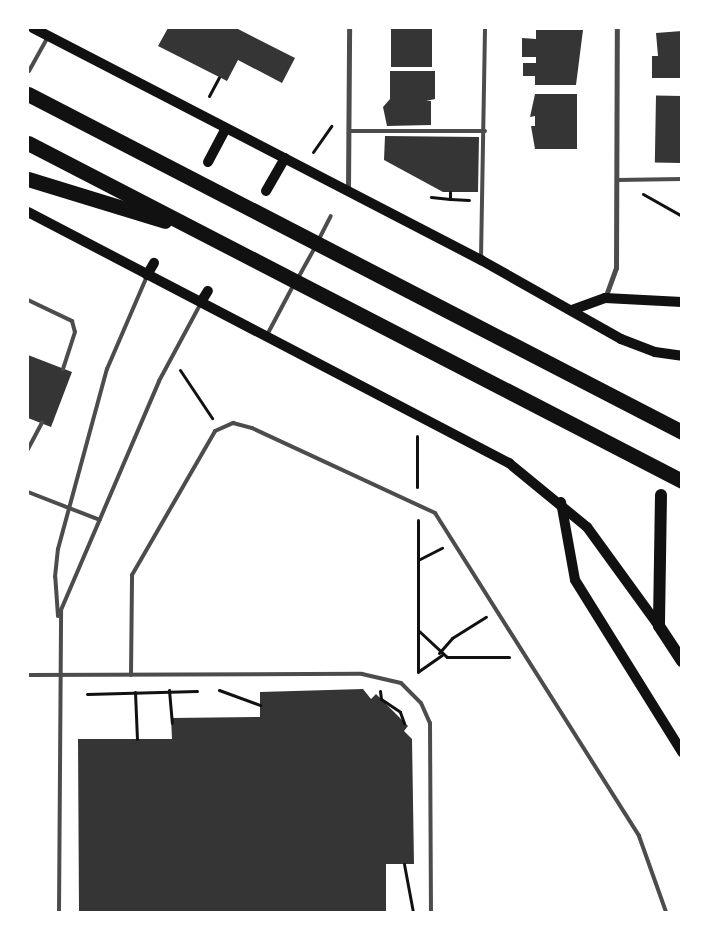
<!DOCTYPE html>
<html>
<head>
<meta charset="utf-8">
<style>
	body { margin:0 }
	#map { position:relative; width:709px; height:940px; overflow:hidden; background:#fff; font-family:Jost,sans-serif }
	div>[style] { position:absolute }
	.building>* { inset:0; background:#353535; transform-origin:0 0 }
	.path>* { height:3px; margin:-1.5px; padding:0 1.5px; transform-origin:1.5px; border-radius:1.5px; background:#111 }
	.service>* { height:4px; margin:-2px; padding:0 2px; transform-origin:2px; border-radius:2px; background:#4c4c4c }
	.minor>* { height:5px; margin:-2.5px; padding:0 2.5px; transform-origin:2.5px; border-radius:2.5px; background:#4c4c4c }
	.secondary>* { height:10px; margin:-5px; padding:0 5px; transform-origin:5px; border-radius:5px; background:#111 }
	.primary>* { height:12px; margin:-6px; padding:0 6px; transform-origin:6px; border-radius:6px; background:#111 }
	.motorway>* { height:15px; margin:-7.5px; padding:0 7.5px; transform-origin:7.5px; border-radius:7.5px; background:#111 }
	span { translate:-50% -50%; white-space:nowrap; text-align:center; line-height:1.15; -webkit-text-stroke:4px #fff; paint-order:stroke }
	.frame { position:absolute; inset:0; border:29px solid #fff; pointer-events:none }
</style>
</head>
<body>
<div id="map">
	<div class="building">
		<i style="clip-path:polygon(168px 28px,236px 28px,295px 58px,282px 83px,238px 60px,227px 81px,158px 46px)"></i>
		<i style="left:391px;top:28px;width:41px;height:39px"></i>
		<i style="clip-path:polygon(536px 30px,583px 30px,576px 85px,535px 85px,535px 76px,523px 76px,523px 63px,536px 63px,536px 57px,522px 57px,522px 38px,536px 39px)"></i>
		<i style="clip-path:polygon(682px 31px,682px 78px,652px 78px,652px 56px,658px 56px,656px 33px)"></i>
		<i style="clip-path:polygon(390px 71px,435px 71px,435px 99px,426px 101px,431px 101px,431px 125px,387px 126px,383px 107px,390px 99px)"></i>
		<i style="clip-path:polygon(535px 94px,577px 94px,577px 149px,535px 149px,531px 126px,535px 126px,535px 116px,530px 117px)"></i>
		<i style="left:682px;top:96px;width:67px;height:26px;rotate:91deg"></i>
		<i style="clip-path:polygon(385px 136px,479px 137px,478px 192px,443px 192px,384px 160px)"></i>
		<i style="clip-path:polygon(28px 355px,72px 372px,51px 427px,28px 418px)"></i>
		<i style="clip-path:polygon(363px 689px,371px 699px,376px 694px,408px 726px,404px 731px,412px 739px,414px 864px,386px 864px,386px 912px,79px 912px,78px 739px,172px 739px,171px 718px,260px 717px,260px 692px)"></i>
	</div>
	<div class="path">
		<i style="left:209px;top:96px;width:21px;rotate:-62deg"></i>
		<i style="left:313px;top:152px;width:32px;rotate:-55deg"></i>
		<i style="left:643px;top:194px;width:45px;rotate:29.4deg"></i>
		<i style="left:431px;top:197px;width:19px;rotate:6deg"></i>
		<i style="left:450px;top:199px;width:7px;rotate:-90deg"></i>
		<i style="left:450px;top:199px;width:19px;rotate:3deg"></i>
		<i style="left:180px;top:370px;width:58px;rotate:56.3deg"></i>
		<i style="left:417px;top:487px;width:51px;rotate:-90deg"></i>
		<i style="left:418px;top:560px;width:27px;rotate:-27deg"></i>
		<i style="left:419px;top:631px;width:38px;rotate:43deg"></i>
		<i style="left:447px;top:657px;width:62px"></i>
		<i style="left:439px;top:653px;width:20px;rotate:-49deg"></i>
		<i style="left:452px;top:638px;width:40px;rotate:-32deg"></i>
		<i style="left:419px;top:671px;width:28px;rotate:-35deg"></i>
		<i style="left:418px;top:672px;width:152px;rotate:-90deg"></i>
		<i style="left:169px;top:690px;width:33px;rotate:85deg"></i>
		<i style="left:219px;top:690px;width:44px;rotate:20.1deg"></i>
		<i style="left:380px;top:691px;width:8px;rotate:83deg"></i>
		<i style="left:381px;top:699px;width:23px;rotate:34deg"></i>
		<i style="left:400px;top:712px;width:12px;rotate:70deg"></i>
		<i style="left:135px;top:692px;width:47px;rotate:87.6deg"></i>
		<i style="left:87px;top:694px;width:110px;rotate:-1.6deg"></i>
		<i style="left:404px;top:864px;width:49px;rotate:79.4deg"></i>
	</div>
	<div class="service">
		<i style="left:29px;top:71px;width:38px;rotate:-61deg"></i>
		<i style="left:349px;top:131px;width:136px"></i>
		<i style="left:617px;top:180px;width:65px;rotate:-0.9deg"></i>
		<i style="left:318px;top:241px;width:28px;rotate:-63deg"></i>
		<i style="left:481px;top:258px;width:230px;rotate:-89deg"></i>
		<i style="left:298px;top:278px;width:35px;rotate:-61deg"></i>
		<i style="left:28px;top:300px;width:49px;rotate:25.5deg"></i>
		<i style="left:72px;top:321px;width:11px;rotate:75deg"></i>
		<i style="left:75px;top:332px;width:39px;rotate:108deg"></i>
		<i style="left:267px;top:335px;width:58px;rotate:-62.1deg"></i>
		<i style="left:28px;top:449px;width:30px;rotate:-62deg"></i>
		<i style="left:28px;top:492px;width:77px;rotate:21.3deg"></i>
		<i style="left:58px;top:616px;width:39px;rotate:-94deg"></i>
		<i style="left:55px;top:577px;width:28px;rotate:-84deg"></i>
		<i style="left:58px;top:549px;width:187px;rotate:-74.8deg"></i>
		<i style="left:107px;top:369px;width:101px;rotate:-66.7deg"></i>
		<i style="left:28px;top:675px;width:334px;rotate:-0.2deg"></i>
		<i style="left:362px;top:674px;width:40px;rotate:13deg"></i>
		<i style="left:401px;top:683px;width:28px;rotate:45deg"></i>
		<i style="left:421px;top:703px;width:22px;rotate:66deg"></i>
		<i style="left:430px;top:723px;width:189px;rotate:89.7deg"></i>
		<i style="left:131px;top:675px;width:100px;rotate:-89.4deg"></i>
		<i style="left:132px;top:575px;width:166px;rotate:-60deg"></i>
		<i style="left:215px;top:431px;width:20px;rotate:-24deg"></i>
		<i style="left:233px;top:423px;width:20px;rotate:15deg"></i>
		<i style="left:252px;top:428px;width:202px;rotate:24.9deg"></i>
		<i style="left:435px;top:513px;width:382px;rotate:57.7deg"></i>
		<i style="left:639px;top:836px;width:81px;rotate:70.4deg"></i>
		<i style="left:59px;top:912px;width:302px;rotate:-89.6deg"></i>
		<i style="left:61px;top:610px;width:249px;rotate:-66.8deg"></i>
		<i style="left:159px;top:381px;width:89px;rotate:-61.7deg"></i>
	</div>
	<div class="minor">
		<i style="left:348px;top:190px;width:162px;rotate:-89.6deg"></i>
		<i style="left:605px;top:298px;width:32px;rotate:-70deg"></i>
		<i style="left:616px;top:268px;width:240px;rotate:-89.8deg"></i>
	</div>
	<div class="secondary">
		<i style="left:33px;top:28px;width:505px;rotate:27.38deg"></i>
		<i style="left:481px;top:260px;width:161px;rotate:29.4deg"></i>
		<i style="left:621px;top:339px;width:36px;rotate:21deg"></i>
		<i style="left:655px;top:352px;width:27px;rotate:8deg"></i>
		<i style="left:208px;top:162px;width:38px;rotate:-62deg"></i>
		<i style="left:266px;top:191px;width:38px;rotate:-60deg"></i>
		<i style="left:28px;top:212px;width:543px;rotate:27.56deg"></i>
		<i style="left:509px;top:463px;width:101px;rotate:39.4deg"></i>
		<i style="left:587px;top:527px;width:122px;rotate:54deg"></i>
		<i style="left:147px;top:275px;width:14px;rotate:-60deg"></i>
		<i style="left:201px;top:302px;width:13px;rotate:-58deg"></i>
		<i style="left:572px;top:310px;width:35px;rotate:-20deg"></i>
		<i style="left:605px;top:298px;width:77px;rotate:3deg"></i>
		<i style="left:561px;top:502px;width:79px;rotate:79.8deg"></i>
		<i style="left:575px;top:580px;width:203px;rotate:58.1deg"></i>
	</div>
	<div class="primary">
		<i style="left:661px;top:495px;width:131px;rotate:90.9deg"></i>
		<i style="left:659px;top:626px;width:42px;rotate:56.7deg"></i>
	</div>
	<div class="motorway">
		<i style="left:28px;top:94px;width:736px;rotate:27.33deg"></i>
		<i style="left:28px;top:143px;width:736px;rotate:27.33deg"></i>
		<i style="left:28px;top:179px;width:143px;rotate:17deg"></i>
	</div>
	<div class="frame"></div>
</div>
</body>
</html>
